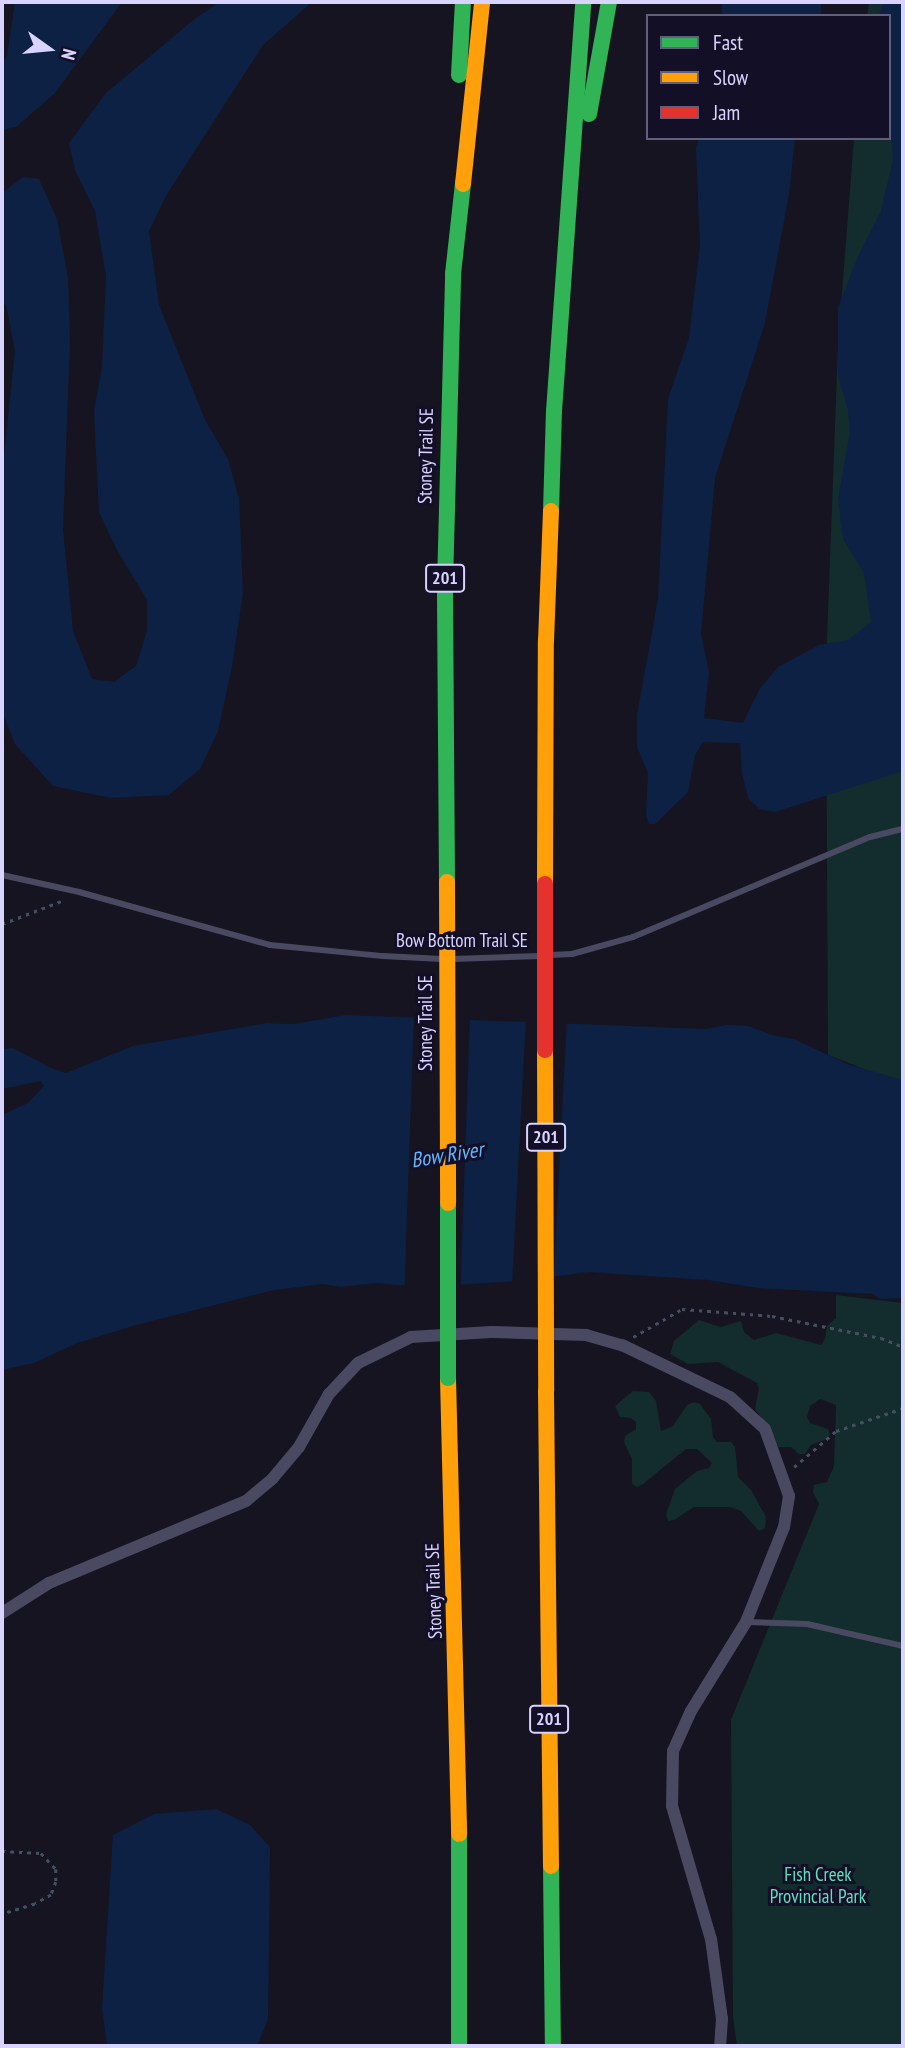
<!DOCTYPE html>
<html>
<head>
<meta charset="utf-8">
<style>
	body { margin:0 }
	#map { position:relative; width:905px; height:2048px; overflow:hidden; background:#161421; font-family:"PT Sans Narrow",sans-serif }
	div>[style] { position:absolute }
	.green>* { inset:0; background:#132c2d }
	.water>* { inset:0; background:#0d2144; transform-origin:0 0 }
	.pier>* { inset:0; background:#161421; transform-origin:0 0 }
	.path>* { height:2.5px; margin-top:-1.25px; transform-origin:0; background:repeating-linear-gradient(90deg,#44505f 0 3.5px,transparent 0 8.5px) }
	.lane>* { height:6px; margin:-3px; padding:0 3px; transform-origin:3px; border-radius:3px; background:#4a4962 }
	.street>* { height:12px; margin:-6px; padding:0 6px; transform-origin:6px; border-radius:6px; background:#4a4962 }
	.fast>* { height:16px; margin:-8px; padding:0 8px; transform-origin:8px; border-radius:8px; background:#30b455 }
	.slow>* { height:16px; margin:-8px; padding:0 8px; transform-origin:8px; border-radius:8px; background:#ff9f0a }
	.fast-bridge>* { height:16px; margin:-8px; padding:0 8px; transform-origin:8px; border-radius:8px; background:#30b455 }
	.slow-bridge>* { height:16px; margin:-8px; padding:0 8px; transform-origin:8px; border-radius:8px; background:#ff9f0a }
	.jam-bridge>* { height:16px; margin:-8px; padding:0 8px; transform-origin:8px; border-radius:8px; background:#e5322d }
	span { translate:-50% -50%; white-space:nowrap; text-align:center; line-height:1.15; -webkit-text-stroke:6px #130f26; paint-order:stroke }
	.shield-label span { padding:2px 5px; background:#130f26; border:2px solid; border-radius:5px; -webkit-text-stroke-width:0 }
	.shield-label { font-size:18px; color:#d9d4ff; font-weight:700 }
	.street-label { font-size:19px; color:#d9d4ff }
	.park-label { font-size:19px; color:#5fe0c0 }
	.water-label { font-size:21px; color:#62b6ff; font-style:italic }
	.frame { position:absolute; inset:0; border:4px solid #d9d4ff; pointer-events:none }
	.legend { position:absolute; left:646px; top:14px; width:245px; height:126px; box-sizing:border-box; background:#130f26; border:2px solid #625e7d; margin:0; padding:9px 12px; list-style:none; font-size:21px; color:#d9d4ff }
	.legend li { display:flex; align-items:center; gap:14px; height:35px }
	.legend b { width:35px; border:2px solid #625e7d }
	.north { position:absolute; left:14px; top:14px; width:70px; height:70px; -webkit-text-stroke:5px #130f26; paint-order:stroke; rotate:105deg; font-size:19px; font-weight:700; line-height:28px; text-align:center; color:#d9d4ff }
	.north::after { content:''; display:block; margin:auto; width:24px; height:32px; background:#d9d4ff; clip-path:polygon(50% 0,100% 100%,50% 72%,0 100%) }
</style>
</head>
<body>
<div id="map">
	<div class="green">
		<i style="clip-path:polygon(869px 2px,903px 2px,903px 1084px,828px 1055px,826px 666px,838px 345px,854px 138px,889px 138px,889px 16px,867px 16px)"></i>
		<i style="clip-path:polygon(836px 1295px,903px 1303px,903px 2046px,737px 2046px,733px 2017px,731px 1720px,819px 1504px,813px 1492px,814px 1485px,827px 1482px,834px 1466px,836px 1405px,820px 1399px,810px 1406px,807px 1417px,810px 1423px,828px 1429px,830px 1434px,827px 1439px,811px 1445px,805px 1454px,799px 1454px,791px 1447px,778px 1447px,766px 1424px,755px 1409px,759px 1389px,757px 1383px,718px 1362px,688px 1364px,670px 1354px,674px 1341px,699px 1320px,721px 1327px,741px 1321px,744px 1332px,754px 1340px,776px 1333px,821px 1345px,825px 1339px,827px 1326px,836px 1318px)"></i>
		<i style="clip-path:polygon(633px 1391px,649px 1392px,656px 1401px,661px 1431px,673px 1426px,687px 1405px,694px 1402px,700px 1404px,711px 1419px,713px 1437px,717px 1442px,731px 1442px,735px 1447px,738px 1477px,751px 1490px,766px 1517px,765px 1528px,759px 1531px,741px 1511px,730px 1507px,694px 1507px,674px 1520px,668px 1521px,666px 1514px,675px 1489px,697px 1471px,709px 1468px,712px 1463px,697px 1449px,686px 1449px,643px 1484px,637px 1487px,632px 1484px,632px 1459px,624px 1442px,625px 1436px,636px 1429px,636px 1422px,631px 1418px,620px 1417px,615px 1406px)"></i>
	</div>
	<div class="water">
		<i style="clip-path:polygon(15px 2px,122px 2px,55px 93px,16px 127px,2px 130px,2px 63px,7px 56px)"></i>
		<i style="clip-path:polygon(220px 2px,312px 2px,263px 45px,167px 194px,149px 231px,159px 305px,205px 420px,228px 459px,239px 499px,243px 592px,232px 667px,218px 731px,200px 769px,169px 795px,111px 798px,53px 786px,15px 744px,2px 711px,2px 474px,15px 351px,6px 305px,2px 303px,2px 193px,23px 177px,39px 179px,57px 219px,68px 277px,70px 340px,63px 529px,73px 631px,92px 679px,114px 682px,136px 666px,147px 631px,147px 600px,118px 552px,99px 512px,94px 411px,102px 367px,106px 276px,95px 211px,75px 170px,69px 143px,106px 93px,197px 17px)"></i>
		<i style="left:722px;top:2px;width:99px;height:15px"></i>
		<i style="clip-path:polygon(884px 2px,903px 2px,903px 771px,775px 812px,759px 809px,748px 798px,742px 773px,740px 743px,703px 742px,695px 755px,688px 792px,655px 824px,649px 824px,646px 815px,648px 773px,637px 747px,637px 715px,658px 599px,668px 399px,689px 338px,700px 245px,696px 149px,699px 138px,795px 138px,789px 194px,765px 323px,715px 478px,701px 634px,709px 672px,704px 718px,743px 723px,759px 690px,778px 667px,819px 645px,848px 640px,871px 622px,864px 573px,843px 539px,838px 499px,850px 432px,848px 410px,838px 376px,838px 307px,859px 254px,881px 211px,893px 159px,889px 105px,889px 16px,878px 16px)"></i>
		<i style="clip-path:polygon(345px 1015px,707px 1029px,726px 1025px,748px 1026px,775px 1036px,794px 1039px,847px 1064px,903px 1080px,903px 1298px,880px 1299px,873px 1294px,758px 1288px,708px 1280px,589px 1272px,517px 1281px,422px 1287px,375px 1283px,341px 1287px,323px 1284px,274px 1290px,136px 1325px,77px 1343px,34px 1363px,2px 1370px,2px 1115px,28px 1103px,44px 1086px,41px 1081px,2px 1089px,2px 1049px,13px 1048px,51px 1068px,66px 1073px,133px 1046px,267px 1023px,294px 1024px)"></i>
		<i style="clip-path:polygon(216px 1809px,250px 1825px,270px 1847px,268px 2019px,257px 2046px,107px 2046px,102px 2008px,113px 1835px,154px 1814px)"></i>
	</div>
	<div class="pier">
		<i style="left:414px;top:1014px;width:56px;height:276px;rotate:2deg"></i>
		<i style="left:526px;top:1018px;width:41px;height:265px;rotate:3deg"></i>
	</div>
	<div class="path">
		<i style="left:2px;top:924px;width:66px;rotate:-21.2deg"></i>
		<i style="left:633px;top:1337px;width:56px;rotate:-29.7deg"></i>
		<i style="left:682px;top:1309px;width:90px;rotate:4.4deg"></i>
		<i style="left:772px;top:1316px;width:111px;rotate:11.4deg"></i>
		<i style="left:881px;top:1338px;width:24px;rotate:22deg"></i>
		<i style="left:794px;top:1467px;width:55px;rotate:-40.6deg"></i>
		<i style="left:836px;top:1431px;width:71px;rotate:-18.9deg"></i>
		<i style="left:2px;top:1851px;width:39px;rotate:3deg"></i>
		<i style="left:41px;top:1853px;width:22px;rotate:47deg"></i>
		<i style="left:56px;top:1869px;width:13px;rotate:90deg"></i>
		<i style="left:56px;top:1882px;width:14px;rotate:111deg"></i>
		<i style="left:51px;top:1895px;width:18px;rotate:151deg"></i>
		<i style="left:35px;top:1904px;width:34px;rotate:163deg"></i>
	</div>
	<div class="lane">
		<i style="left:2px;top:875px;width:79px;rotate:12.4deg"></i>
		<i style="left:79px;top:892px;width:198px;rotate:15.5deg"></i>
		<i style="left:270px;top:945px;width:114px;rotate:5.6deg"></i>
		<i style="left:383px;top:956px;width:59px;rotate:2.9deg"></i>
		<i style="left:551px;top:955px;width:21px;rotate:-3deg"></i>
		<i style="left:572px;top:954px;width:63px;rotate:-15.6deg"></i>
		<i style="left:633px;top:937px;width:257px;rotate:-22.9deg"></i>
		<i style="left:870px;top:837px;width:34px;rotate:-14deg"></i>
		<i style="left:453px;top:959px;width:87px;rotate:-2deg"></i>
		<i style="left:746px;top:1622px;width:61px;rotate:1.9deg"></i>
		<i style="left:807px;top:1624px;width:98px;rotate:12.9deg"></i>
	</div>
	<div class="street">
		<i style="left:2px;top:1613px;width:56px;rotate:-32.6deg"></i>
		<i style="left:49px;top:1583px;width:213px;rotate:-22.6deg"></i>
		<i style="left:246px;top:1501px;width:35px;rotate:-40deg"></i>
		<i style="left:273px;top:1478px;width:40px;rotate:-50deg"></i>
		<i style="left:299px;top:1447px;width:61px;rotate:-60.5deg"></i>
		<i style="left:329px;top:1394px;width:42px;rotate:-46.9deg"></i>
		<i style="left:358px;top:1363px;width:59px;rotate:-26.1deg"></i>
		<i style="left:411px;top:1337px;width:80px;rotate:-3.6deg"></i>
		<i style="left:491px;top:1332px;width:95px;rotate:1.8deg"></i>
		<i style="left:586px;top:1335px;width:37px;rotate:16deg"></i>
		<i style="left:622px;top:1345px;width:120px;rotate:25.7deg"></i>
		<i style="left:730px;top:1397px;width:47px;rotate:42.4deg"></i>
		<i style="left:765px;top:1429px;width:71px;rotate:70.3deg"></i>
		<i style="left:789px;top:1496px;width:31px;rotate:99deg"></i>
		<i style="left:784px;top:1527px;width:102px;rotate:111.8deg"></i>
		<i style="left:746px;top:1622px;width:105px;rotate:121.7deg"></i>
		<i style="left:691px;top:1711px;width:44px;rotate:114.2deg"></i>
		<i style="left:673px;top:1751px;width:55px;rotate:91deg"></i>
		<i style="left:672px;top:1806px;width:139px;rotate:73.7deg"></i>
		<i style="left:711px;top:1939px;width:81px;rotate:82.2deg"></i>
		<i style="left:722px;top:2019px;width:27px;rotate:94deg"></i>
	</div>
	<div class="fast">
		<i style="left:459px;top:75px;width:73px;rotate:-86.9deg"></i>
		<i style="left:589px;top:114px;width:114px;rotate:-79.9deg"></i>
		<i style="left:551px;top:511px;width:100px;rotate:-88.3deg"></i>
		<i style="left:554px;top:411px;width:410px;rotate:-85.9deg"></i>
		<i style="left:447px;top:882px;width:297px;rotate:-90.4deg"></i>
		<i style="left:445px;top:585px;width:311px;rotate:-88.5deg"></i>
		<i style="left:453px;top:274px;width:91px;rotate:-83.7deg"></i>
		<i style="left:459px;top:1834px;width:212px;rotate:90deg"></i>
		<i style="left:551px;top:1866px;width:180px;rotate:89.4deg"></i>
	</div>
	<div class="slow">
		<i style="left:463px;top:184px;width:183px;rotate:-84deg"></i>
		<i style="left:545px;top:884px;width:243px;rotate:-89.8deg"></i>
		<i style="left:546px;top:641px;width:130px;rotate:-87.8deg"></i>
		<i style="left:448px;top:1378px;width:456px;rotate:88.6deg"></i>
		<i style="left:546px;top:1391px;width:475px;rotate:89.4deg"></i>
	</div>
	<div class="fast-bridge">
		<i style="left:448px;top:1203px;width:175px;rotate:90deg"></i>
	</div>
	<div class="slow-bridge">
		<i style="left:447px;top:882px;width:321px;rotate:89.8deg"></i>
		<i style="left:545px;top:1050px;width:341px;rotate:89.8deg"></i>
	</div>
	<div class="jam-bridge">
		<i style="left:545px;top:884px;width:166px;rotate:90deg"></i>
	</div>
	<div class="shield-label">
		<span style="left:445px;top:578px">201</span>
		<span style="left:546px;top:1137px">201</span>
		<span style="left:549px;top:1719px">201</span>
	</div>
	<div class="street-label">
		<span style="left:426px;top:456px;rotate:-89deg">Stoney Trail SE</span>
		<span style="left:462px;top:941px">Bow Bottom Trail SE</span>
		<span style="left:426px;top:1023px;rotate:-90deg">Stoney Trail SE</span>
		<span style="left:434px;top:1591px;rotate:-92deg">Stoney Trail SE</span>
	</div>
	<div class="park-label">
		<span style="left:818px;top:1886px">Fish Creek<br>Provincial Park</span>
	</div>
	<div class="water-label">
		<span style="left:447px;top:1155px;rotate:-9deg">Bow River</span>
	</div>
	<div class="frame"></div>
	<ul class="legend">
	<li><b style="height:9px;background:#30b455"></b>Fast</li>
	<li><b style="height:9px;background:#ff9f0a"></b>Slow</li>
	<li><b style="height:9px;background:#e5322d"></b>Jam</li>
	</ul>
	<div class="north">N</div>
</div>
</body>
</html>
